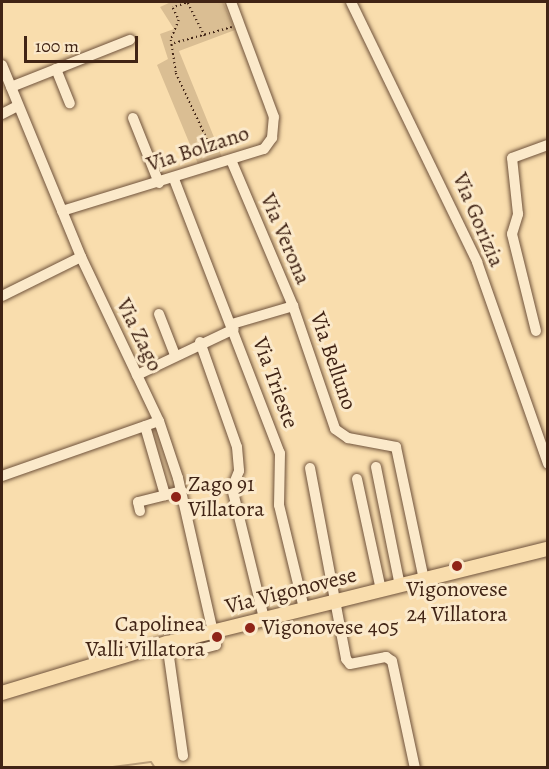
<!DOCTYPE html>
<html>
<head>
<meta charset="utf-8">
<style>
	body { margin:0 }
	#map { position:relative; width:549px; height:769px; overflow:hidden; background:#f9ddad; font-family:Alegreya,serif }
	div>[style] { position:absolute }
	.green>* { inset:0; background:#dabe93 }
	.stream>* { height:2px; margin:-1px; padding:0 1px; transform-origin:1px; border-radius:1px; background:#ba9e79 }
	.path>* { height:1.5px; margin-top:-0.75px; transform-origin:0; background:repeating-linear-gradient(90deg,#412415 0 1.5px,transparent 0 4.5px) }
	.roads { filter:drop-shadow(0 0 2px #6f523b) drop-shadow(0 0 2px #6f523b) }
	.minor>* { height:10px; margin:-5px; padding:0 5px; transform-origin:5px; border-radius:5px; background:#fbe9ca }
	.major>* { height:14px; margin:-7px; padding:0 7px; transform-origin:7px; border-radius:7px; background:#f9ddad }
	.dots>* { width:16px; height:16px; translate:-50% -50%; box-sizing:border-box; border:3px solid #fbe9ca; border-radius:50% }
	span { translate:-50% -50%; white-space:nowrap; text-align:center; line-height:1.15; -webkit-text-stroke:6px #fbe9ca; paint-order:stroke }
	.street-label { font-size:22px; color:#412415 }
	.poi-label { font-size:22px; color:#412415 }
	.left { translate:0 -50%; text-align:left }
	.right { translate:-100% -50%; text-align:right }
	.frame { position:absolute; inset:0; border:3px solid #412415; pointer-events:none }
	.scale { position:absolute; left:24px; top:36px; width:114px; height:27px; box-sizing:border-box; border:3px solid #412415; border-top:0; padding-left:8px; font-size:18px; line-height:21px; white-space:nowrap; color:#412415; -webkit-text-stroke:4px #fbe9ca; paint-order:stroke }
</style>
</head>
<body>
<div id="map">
	<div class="green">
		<i style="clip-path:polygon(171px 2px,223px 2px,235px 30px,179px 51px,222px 157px,198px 164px,157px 65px,168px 59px,160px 34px,174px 29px,160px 7px)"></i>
	</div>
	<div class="stream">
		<i style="left:105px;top:768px;width:46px;rotate:-7.4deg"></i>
		<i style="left:151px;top:762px;width:7px;rotate:56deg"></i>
	</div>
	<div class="path">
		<i style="left:190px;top:2px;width:18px;rotate:161deg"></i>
		<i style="left:173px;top:8px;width:13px;rotate:63deg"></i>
		<i style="left:179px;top:20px;width:22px;rotate:112deg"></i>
		<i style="left:171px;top:40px;width:33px;rotate:81deg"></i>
		<i style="left:176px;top:73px;width:89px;rotate:64.9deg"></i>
		<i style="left:188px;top:3px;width:37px;rotate:63deg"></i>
		<i style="left:174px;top:43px;width:60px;rotate:-15.4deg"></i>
	</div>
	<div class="roads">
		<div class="minor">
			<i style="left:351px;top:2px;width:289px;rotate:64.1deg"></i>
			<i style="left:477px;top:262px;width:214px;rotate:70.6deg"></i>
			<i style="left:2px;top:65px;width:208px;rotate:67.6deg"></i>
			<i style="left:81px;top:257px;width:182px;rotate:64.6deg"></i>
			<i style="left:159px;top:421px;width:60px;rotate:71.6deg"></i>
			<i style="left:178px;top:478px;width:171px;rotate:77.2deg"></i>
			<i style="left:216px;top:645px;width:30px;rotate:165deg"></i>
			<i style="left:187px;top:653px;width:15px;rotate:-106deg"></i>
			<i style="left:56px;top:69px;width:37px;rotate:68deg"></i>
			<i style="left:11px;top:87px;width:128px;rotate:-21.6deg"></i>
			<i style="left:2px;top:114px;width:18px;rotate:-27deg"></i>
			<i style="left:133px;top:118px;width:70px;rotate:68.2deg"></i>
			<i style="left:174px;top:179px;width:294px;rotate:68.9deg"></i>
			<i style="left:280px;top:453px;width:52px;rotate:91.1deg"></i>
			<i style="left:279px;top:505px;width:106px;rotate:76.4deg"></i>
			<i style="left:62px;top:211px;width:211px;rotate:-17.1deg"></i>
			<i style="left:264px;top:149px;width:14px;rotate:-54deg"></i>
			<i style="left:272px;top:138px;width:21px;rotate:-85deg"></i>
			<i style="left:274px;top:117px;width:123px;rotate:-110.5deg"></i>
			<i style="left:2px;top:296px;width:88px;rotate:-26.3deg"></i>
			<i style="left:293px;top:306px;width:130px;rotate:71.1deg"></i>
			<i style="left:335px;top:429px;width:16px;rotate:35deg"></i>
			<i style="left:348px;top:438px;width:49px;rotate:10.6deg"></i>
			<i style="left:396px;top:447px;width:136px;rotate:78.1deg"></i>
			<i style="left:159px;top:314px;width:44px;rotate:68.7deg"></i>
			<i style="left:232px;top:324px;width:64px;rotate:-16.4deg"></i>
			<i style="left:293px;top:306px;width:156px;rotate:-113deg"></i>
			<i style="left:536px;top:331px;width:100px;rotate:-103.9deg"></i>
			<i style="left:512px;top:234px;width:21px;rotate:-73deg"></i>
			<i style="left:518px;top:214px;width:56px;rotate:-96.1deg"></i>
			<i style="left:512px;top:158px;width:38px;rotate:-20deg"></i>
			<i style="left:200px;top:342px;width:111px;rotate:70.6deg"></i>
			<i style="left:237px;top:447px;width:24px;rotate:85deg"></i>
			<i style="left:239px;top:471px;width:18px;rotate:112deg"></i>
			<i style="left:232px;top:488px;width:134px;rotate:76.2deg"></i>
			<i style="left:137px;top:375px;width:107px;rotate:-25.4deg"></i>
			<i style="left:145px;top:426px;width:72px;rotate:73.8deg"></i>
			<i style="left:376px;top:467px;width:121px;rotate:78.6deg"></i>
			<i style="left:310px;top:468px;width:194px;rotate:79.3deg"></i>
			<i style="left:346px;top:659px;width:6px;rotate:51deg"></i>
			<i style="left:350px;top:664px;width:37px;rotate:-11deg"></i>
			<i style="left:386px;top:657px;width:7px;rotate:34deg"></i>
			<i style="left:392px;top:661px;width:109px;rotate:77.9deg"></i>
			<i style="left:2px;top:476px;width:166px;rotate:-19.3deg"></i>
			<i style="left:357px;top:479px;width:114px;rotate:77.8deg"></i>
			<i style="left:140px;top:511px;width:9px;rotate:-103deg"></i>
			<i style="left:138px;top:502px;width:45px;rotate:-14deg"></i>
			<i style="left:167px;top:643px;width:114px;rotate:81.9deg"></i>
		</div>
		<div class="major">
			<i style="left:2px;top:693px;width:172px;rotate:-16.9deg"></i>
			<i style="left:167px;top:643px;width:392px;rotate:-13.9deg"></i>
		</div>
	</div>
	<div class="dots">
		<i style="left:176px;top:497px;background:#8f2418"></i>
		<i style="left:457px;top:566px;background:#8f2418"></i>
		<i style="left:250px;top:628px;background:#8f2418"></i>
		<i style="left:217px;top:637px;background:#8f2418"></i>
	</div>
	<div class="street-label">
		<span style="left:198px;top:149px;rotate:-18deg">Via Bolzano</span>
		<span style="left:478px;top:220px;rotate:67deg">Via Gorizia</span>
		<span style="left:285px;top:239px;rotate:67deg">Via Verona</span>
		<span style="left:139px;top:335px;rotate:64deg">Via Zago</span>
		<span style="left:333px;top:361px;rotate:71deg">Via Belluno</span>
		<span style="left:275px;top:383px;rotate:70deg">Via Trieste</span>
		<span style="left:291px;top:591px;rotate:-14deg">Via Vigonovese</span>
	</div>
	<div class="poi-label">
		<span class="left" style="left:188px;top:497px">Zago 91<br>Villatora</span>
		<span style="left:457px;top:602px">Vigonovese<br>24 Villatora</span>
		<span class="right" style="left:205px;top:637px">Capolinea<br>Valli Villatora</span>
		<span class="left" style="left:262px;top:628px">Vigonovese 405</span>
	</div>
	<div class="frame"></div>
	<div class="scale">100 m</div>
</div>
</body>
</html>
